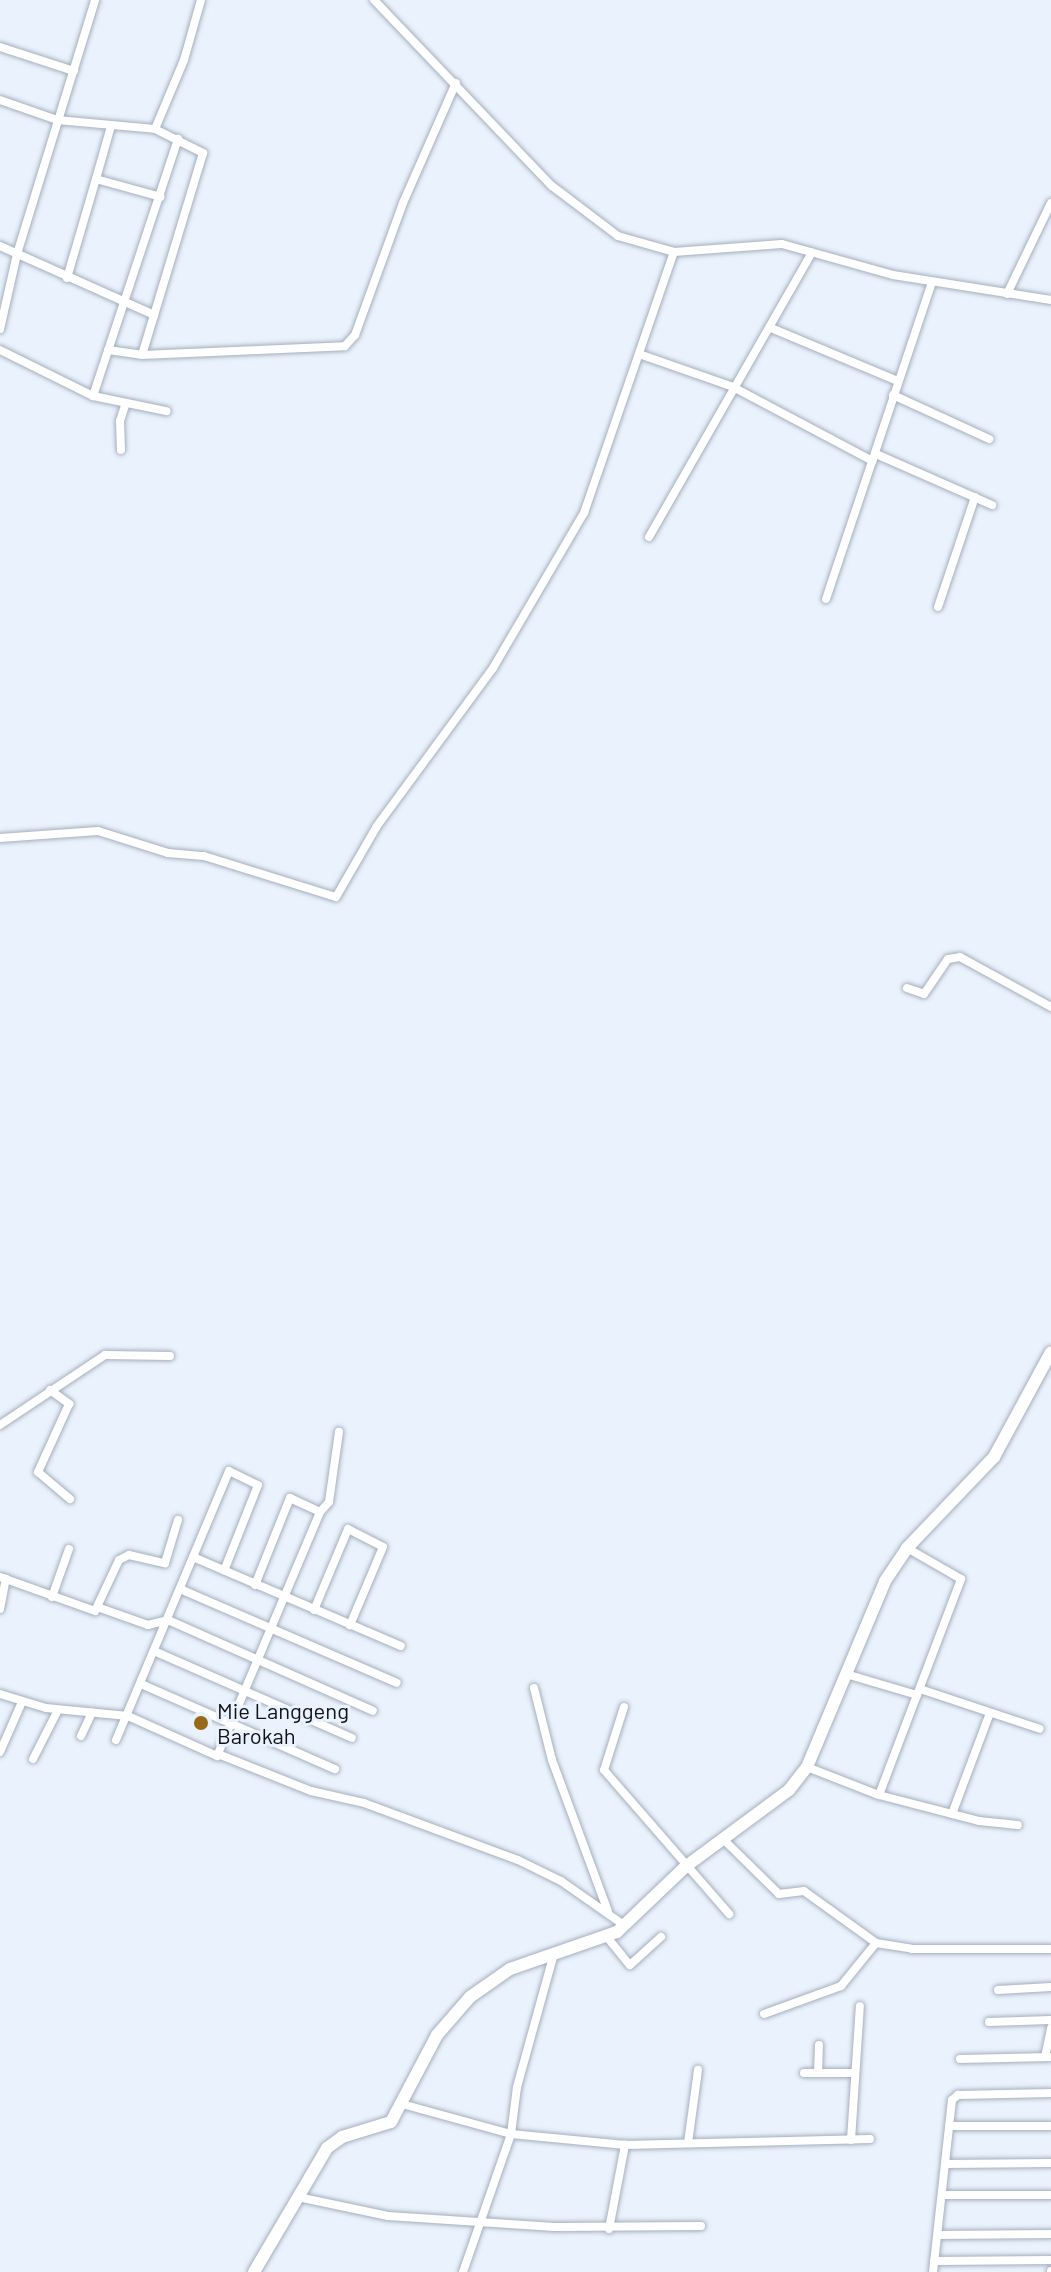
<!DOCTYPE html>
<html>
<head>
<meta charset="utf-8">
<style>
	body { margin:0 }
	#map { position:relative; width:1051px; height:2272px; overflow:hidden; background:#eaf2fd; font-family:Barlow,sans-serif }
	div>[style] { position:absolute }
	.roads { filter:drop-shadow(0 0 2px #a5afbc) drop-shadow(0 0 2px #a5afbc) }
	.street>* { height:8px; margin:-4px; padding:0 4px; transform-origin:4px; border-radius:4px; background:#fff }
	.secondary>* { height:12px; margin:-6px; padding:0 6px; transform-origin:6px; border-radius:6px; background:#fff }
	.dots>* { width:22px; height:22px; translate:-50% -50%; box-sizing:border-box; border:4px solid #eaf2fd; border-radius:50% }
	span { translate:-50% -50%; white-space:nowrap; text-align:center; line-height:1.15; -webkit-text-stroke:6px #eaf2fd; paint-order:stroke }
	.poi-label { font-size:22px; color:#0f1217 }
	.left { translate:0 -50%; text-align:left }
</style>
</head>
<body>
<div id="map">
	<div class="roads">
		<div class="street">
			<i style="left:374px;top:0;width:257px;rotate:46.3deg"></i>
			<i style="left:552px;top:186px;width:83px;rotate:37.1deg"></i>
			<i style="left:618px;top:236px;width:58px;rotate:15.9deg"></i>
			<i style="left:674px;top:252px;width:108px;rotate:-4.2deg"></i>
			<i style="left:782px;top:244px;width:115px;rotate:15.6deg"></i>
			<i style="left:893px;top:275px;width:160px;rotate:9deg"></i>
			<i style="left:0;top:47px;width:78px;rotate:18deg"></i>
			<i style="left:0;top:100px;width:60px;rotate:19.3deg"></i>
			<i style="left:57px;top:120px;width:98px;rotate:5.2deg"></i>
			<i style="left:155px;top:129px;width:54px;rotate:26.6deg"></i>
			<i style="left:203px;top:153px;width:211px;rotate:106.8deg"></i>
			<i style="left:111px;top:126px;width:55px;rotate:105.8deg"></i>
			<i style="left:96px;top:179px;width:67px;rotate:15.5deg"></i>
			<i style="left:155px;top:129px;width:75px;rotate:-67.2deg"></i>
			<i style="left:184px;top:60px;width:62px;rotate:-74.2deg"></i>
			<i style="left:0;top:246px;width:169px;rotate:24.1deg"></i>
			<i style="left:67px;top:278px;width:103px;rotate:-73.7deg"></i>
			<i style="left:1007px;top:294px;width:101px;rotate:-64.2deg"></i>
			<i style="left:771px;top:328px;width:138px;rotate:22.7deg"></i>
			<i style="left:0;top:329px;width:77px;rotate:-77.2deg"></i>
			<i style="left:17px;top:254px;width:266px;rotate:-72.9deg"></i>
			<i style="left:0;top:350px;width:104px;rotate:26.3deg"></i>
			<i style="left:93px;top:396px;width:75px;rotate:11.6deg"></i>
			<i style="left:108px;top:350px;width:34px;rotate:8deg"></i>
			<i style="left:142px;top:355px;width:203px;rotate:-2.5deg"></i>
			<i style="left:345px;top:346px;width:15px;rotate:-48deg"></i>
			<i style="left:355px;top:335px;width:140px;rotate:-70deg"></i>
			<i style="left:403px;top:203px;width:131px;rotate:-66.2deg"></i>
			<i style="left:639px;top:354px;width:100px;rotate:19.3deg"></i>
			<i style="left:733px;top:387px;width:158px;rotate:27.9deg"></i>
			<i style="left:893px;top:395px;width:106px;rotate:24.6deg"></i>
			<i style="left:93px;top:396px;width:271px;rotate:-71.7deg"></i>
			<i style="left:121px;top:450px;width:29px;rotate:-92deg"></i>
			<i style="left:120px;top:421px;width:16px;rotate:-72deg"></i>
			<i style="left:876px;top:454px;width:127px;rotate:23.7deg"></i>
			<i style="left:649px;top:537px;width:328px;rotate:-60.2deg"></i>
			<i style="left:826px;top:599px;width:334px;rotate:-71.5deg"></i>
			<i style="left:938px;top:607px;width:116px;rotate:-71.4deg"></i>
			<i style="left:0;top:838px;width:98px;rotate:-4.1deg"></i>
			<i style="left:98px;top:831px;width:73px;rotate:17.4deg"></i>
			<i style="left:168px;top:853px;width:36px;rotate:5deg"></i>
			<i style="left:204px;top:856px;width:138px;rotate:17.3deg"></i>
			<i style="left:336px;top:897px;width:82px;rotate:-60deg"></i>
			<i style="left:377px;top:826px;width:196px;rotate:-53.7deg"></i>
			<i style="left:493px;top:668px;width:180px;rotate:-59.6deg"></i>
			<i style="left:584px;top:513px;width:276px;rotate:-71deg"></i>
			<i style="left:907px;top:988px;width:18px;rotate:19deg"></i>
			<i style="left:924px;top:994px;width:42px;rotate:-55.6deg"></i>
			<i style="left:948px;top:959px;width:12px;rotate:-9deg"></i>
			<i style="left:960px;top:957px;width:104px;rotate:28.8deg"></i>
			<i style="left:50px;top:1390px;width:24px;rotate:36deg"></i>
			<i style="left:69px;top:1404px;width:75px;rotate:114.5deg"></i>
			<i style="left:38px;top:1472px;width:42px;rotate:40.2deg"></i>
			<i style="left:0;top:1425px;width:126px;rotate:-33.7deg"></i>
			<i style="left:105px;top:1355px;width:65px;rotate:0.9deg"></i>
			<i style="left:193px;top:1557px;width:226px;rotate:23.2deg"></i>
			<i style="left:0;top:1577px;width:101px;rotate:19.7deg"></i>
			<i style="left:95px;top:1611px;width:56px;rotate:-64.8deg"></i>
			<i style="left:119px;top:1560px;width:11px;rotate:-27deg"></i>
			<i style="left:129px;top:1555px;width:37px;rotate:13deg"></i>
			<i style="left:165px;top:1563px;width:45px;rotate:-73.2deg"></i>
			<i style="left:255px;top:1585px;width:94px;rotate:-68.1deg"></i>
			<i style="left:290px;top:1498px;width:33px;rotate:25deg"></i>
			<i style="left:180px;top:1589px;width:236px;rotate:23.4deg"></i>
			<i style="left:52px;top:1597px;width:51px;rotate:-70.5deg"></i>
			<i style="left:100px;top:1608px;width:51px;rotate:19.5deg"></i>
			<i style="left:148px;top:1625px;width:21px;rotate:-14deg"></i>
			<i style="left:168px;top:1620px;width:224px;rotate:23.9deg"></i>
			<i style="left:0;top:1609px;width:31px;rotate:-79deg"></i>
			<i style="left:314px;top:1610px;width:88px;rotate:-67.2deg"></i>
			<i style="left:348px;top:1529px;width:39px;rotate:27deg"></i>
			<i style="left:383px;top:1547px;width:85px;rotate:112.9deg"></i>
			<i style="left:154px;top:1651px;width:216px;rotate:23.7deg"></i>
			<i style="left:846px;top:1674px;width:74px;rotate:16.5deg"></i>
			<i style="left:141px;top:1684px;width:212px;rotate:23.7deg"></i>
			<i style="left:534px;top:1688px;width:74px;rotate:76deg"></i>
			<i style="left:552px;top:1760px;width:161px;rotate:69.7deg"></i>
			<i style="left:920px;top:1689px;width:126px;rotate:18.4deg"></i>
			<i style="left:0;top:1694px;width:48px;rotate:16.9deg"></i>
			<i style="left:46px;top:1708px;width:82px;rotate:5.6deg"></i>
			<i style="left:128px;top:1716px;width:98px;rotate:24.2deg"></i>
			<i style="left:217px;top:1756px;width:265px;rotate:-67.1deg"></i>
			<i style="left:320px;top:1512px;width:13px;rotate:-48deg"></i>
			<i style="left:329px;top:1502px;width:71px;rotate:-81.9deg"></i>
			<i style="left:624px;top:1707px;width:66px;rotate:107.6deg"></i>
			<i style="left:604px;top:1770px;width:191px;rotate:49deg"></i>
			<i style="left:81px;top:1736px;width:26px;rotate:-65deg"></i>
			<i style="left:116px;top:1740px;width:292px;rotate:-67.2deg"></i>
			<i style="left:229px;top:1471px;width:32px;rotate:26deg"></i>
			<i style="left:258px;top:1485px;width:92px;rotate:111.6deg"></i>
			<i style="left:0;top:1752px;width:55px;rotate:-66.3deg"></i>
			<i style="left:218px;top:1754px;width:100px;rotate:21.7deg"></i>
			<i style="left:311px;top:1791px;width:54px;rotate:12.8deg"></i>
			<i style="left:364px;top:1803px;width:164px;rotate:20.3deg"></i>
			<i style="left:518px;top:1860px;width:48px;rotate:26deg"></i>
			<i style="left:561px;top:1881px;width:78px;rotate:35.1deg"></i>
			<i style="left:33px;top:1759px;width:55px;rotate:-63deg"></i>
			<i style="left:807px;top:1767px;width:77px;rotate:21.3deg"></i>
			<i style="left:879px;top:1795px;width:103px;rotate:14.6deg"></i>
			<i style="left:979px;top:1821px;width:39px;rotate:6deg"></i>
			<i style="left:879px;top:1795px;width:231px;rotate:-69.2deg"></i>
			<i style="left:961px;top:1579px;width:62px;rotate:-150.1deg"></i>
			<i style="left:952px;top:1814px;width:108px;rotate:-69.4deg"></i>
			<i style="left:723px;top:1839px;width:78px;rotate:44.5deg"></i>
			<i style="left:779px;top:1894px;width:25px;rotate:-7deg"></i>
			<i style="left:804px;top:1891px;width:89px;rotate:35.8deg"></i>
			<i style="left:876px;top:1943px;width:36px;rotate:9deg"></i>
			<i style="left:912px;top:1949px;width:139px"></i>
			<i style="left:607px;top:1937px;width:36px;rotate:51deg"></i>
			<i style="left:630px;top:1965px;width:42px;rotate:-42.1deg"></i>
			<i style="left:998px;top:1990px;width:53px;rotate:-3.2deg"></i>
			<i style="left:764px;top:2014px;width:82px;rotate:-20deg"></i>
			<i style="left:841px;top:1986px;width:55px;rotate:-50.9deg"></i>
			<i style="left:989px;top:2022px;width:62px;rotate:-1.8deg"></i>
			<i style="left:1045px;top:2057px;width:30px;rotate:-78deg"></i>
			<i style="left:960px;top:2059px;width:91px;rotate:-1.3deg"></i>
			<i style="left:804px;top:2073px;width:48px"></i>
			<i style="left:818px;top:2073px;width:28px;rotate:-88deg"></i>
			<i style="left:402px;top:2104px;width:113px;rotate:15.4deg"></i>
			<i style="left:511px;top:2134px;width:115px;rotate:5.5deg"></i>
			<i style="left:625px;top:2145px;width:245px;rotate:-1.4deg"></i>
			<i style="left:949px;top:2126px;width:102px"></i>
			<i style="left:851px;top:2140px;width:134px;rotate:-86.2deg"></i>
			<i style="left:688px;top:2143px;width:74px;rotate:-82.2deg"></i>
			<i style="left:945px;top:2164px;width:106px;rotate:-0.5deg"></i>
			<i style="left:942px;top:2195px;width:109px"></i>
			<i style="left:298px;top:2197px;width:92px;rotate:11.9deg"></i>
			<i style="left:388px;top:2216px;width:167px;rotate:3.8deg"></i>
			<i style="left:555px;top:2227px;width:146px;rotate:-0.4deg"></i>
			<i style="left:609px;top:2229px;width:86px;rotate:-79.2deg"></i>
			<i style="left:938px;top:2235px;width:113px;rotate:-0.5deg"></i>
			<i style="left:934px;top:2261px;width:117px;rotate:-0.5deg"></i>
			<i style="left:463px;top:2272px;width:146px;rotate:-70.8deg"></i>
			<i style="left:511px;top:2134px;width:47px;rotate:-82.7deg"></i>
			<i style="left:517px;top:2087px;width:138px;rotate:-74.5deg"></i>
			<i style="left:933px;top:2272px;width:173px;rotate:-83.7deg"></i>
			<i style="left:952px;top:2100px;width:8px;rotate:-40deg"></i>
			<i style="left:958px;top:2095px;width:93px;rotate:-1.2deg"></i>
			<i style="left:1051px;top:2272px;width:1px;rotate:-90deg"></i>
		</div>
		<div class="secondary">
			<i style="left:254px;top:2272px;width:144px;rotate:-59.5deg"></i>
			<i style="left:327px;top:2148px;width:19px;rotate:-36deg"></i>
			<i style="left:342px;top:2137px;width:51px;rotate:-17deg"></i>
			<i style="left:391px;top:2122px;width:98px;rotate:-62.1deg"></i>
			<i style="left:437px;top:2035px;width:50px;rotate:-49deg"></i>
			<i style="left:470px;top:1997px;width:49px;rotate:-35deg"></i>
			<i style="left:510px;top:1969px;width:113px;rotate:-19.1deg"></i>
			<i style="left:617px;top:1932px;width:94px;rotate:-43.7deg"></i>
			<i style="left:685px;top:1867px;width:129px;rotate:-36.5deg"></i>
			<i style="left:789px;top:1790px;width:29px;rotate:-52deg"></i>
			<i style="left:807px;top:1767px;width:202px;rotate:-67.2deg"></i>
			<i style="left:885px;top:1581px;width:40px;rotate:-56deg"></i>
			<i style="left:907px;top:1548px;width:126px;rotate:-46.3deg"></i>
			<i style="left:994px;top:1457px;width:119px;rotate:-61.5deg"></i>
		</div>
	</div>
	<div class="dots">
		<i style="left:201px;top:1723px;background:#98691a"></i>
	</div>
	<div class="poi-label">
		<span class="left" style="left:217px;top:1723px">Mie Langgeng<br>Barokah</span>
	</div>
</div>
</body>
</html>
